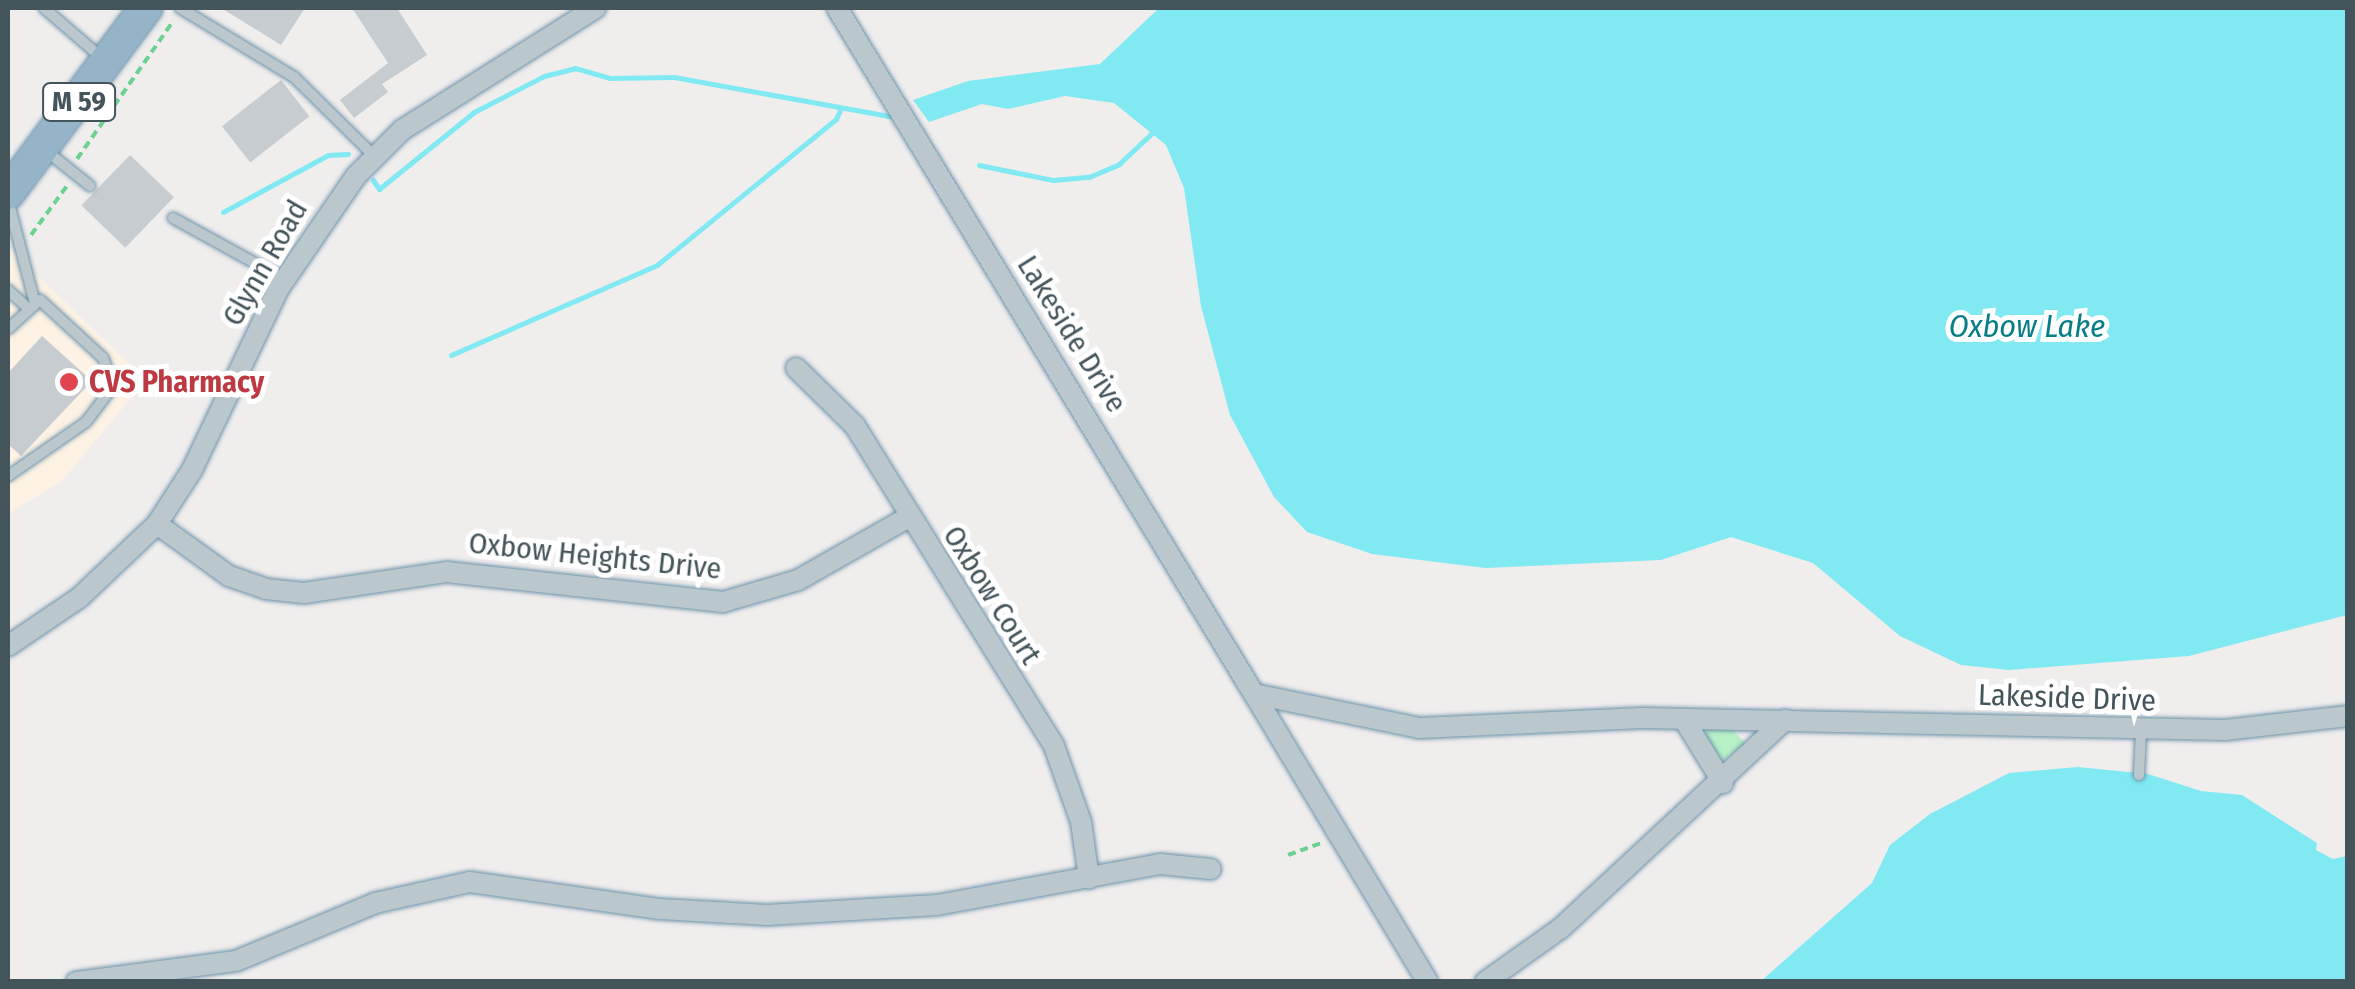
<!DOCTYPE html>
<html>
<head>
<meta charset="utf-8">
<style>
	body { margin:0 }
	#map { position:relative; width:2355px; height:989px; overflow:hidden; background:#f0eded; font-family:"Fira Sans Condensed",sans-serif }
	div>[style] { position:absolute }
	.commercial>* { inset:0; background:#fdf2e4 }
	.green>* { inset:0; background:#b7f1c6 }
	.water>* { inset:0; background:#81e9f1 }
	.stream>* { height:5px; margin:-2.5px; padding:0 2.5px; transform-origin:2.5px; border-radius:2.5px; background:#81e9f1 }
	.building>* { inset:0; background:#c6ccd0; transform-origin:0 0 }
	.path>* { height:4px; margin-top:-2px; transform-origin:0; background:repeating-linear-gradient(90deg,#6dd192 0 8px,transparent 0 13px) }
	.roads { filter:drop-shadow(0 0 2px #6c93ab) drop-shadow(0 0 2px #6c93ab) }
	.service>* { height:10px; margin:-5px; padding:0 5px; transform-origin:5px; border-radius:5px; background:#bac7cd }
	.minor>* { height:20px; margin:-10px; padding:0 10px; transform-origin:10px; border-radius:10px; background:#bac7cd }
	.trunk>* { height:32px; margin:-16px; padding:0 16px; transform-origin:16px; border-radius:16px; background:#96b4c7 }
	.dots>* { width:28px; height:28px; translate:-50% -50%; box-sizing:border-box; border:5px solid #fff; border-radius:50% }
	span { translate:-50% -50%; white-space:nowrap; text-align:center; line-height:1.15; -webkit-text-stroke:10px #fff; paint-order:stroke }
	.shield-label span { padding:2px 8px; background:#fff; border:2px solid; border-radius:8px; -webkit-text-stroke-width:0 }
	.shield-label { font-size:28px; color:#44545b; font-weight:700 }
	.street-label { font-size:30px; color:#44545b }
	.health-label { font-size:30px; color:#be3a42; font-weight:700 }
	.left { translate:0 -50%; text-align:left }
	.water-label { font-size:32px; color:#067e88; font-style:italic }
	.frame { position:absolute; inset:0; border:10px solid #44545b; pointer-events:none }
</style>
</head>
<body>
<div id="map">
	<div class="commercial">
		<i style="clip-path:polygon(8px 247px,146px 380px,62px 481px,8px 514px)"></i>
	</div>
	<div class="green">
		<i style="clip-path:polygon(1709px 729px,1732px 729px,1746px 744px,1721px 761px,1705px 735px)"></i>
	</div>
	<div class="water">
		<i style="clip-path:polygon(1159px 8px,2347px 8px,2347px 615px,2189px 656px,2009px 670px,1961px 665px,1900px 636px,1813px 563px,1731px 537px,1661px 560px,1485px 568px,1372px 554px,1307px 532px,1274px 497px,1230px 415px,1201px 306px,1184px 188px,1166px 145px,1114px 103px,1065px 96px,1008px 109px,982px 104px,929px 122px,913px 100px,968px 81px,1100px 64px)"></i>
		<i style="clip-path:polygon(2078px 767px,2148px 774px,2201px 791px,2242px 795px,2317px 843px,2316px 850px,2333px 859px,2347px 856px,2347px 981px,1760px 982px,1872px 883px,1890px 845px,1930px 814px,2009px 773px)"></i>
	</div>
	<div class="stream">
		<i style="left:979px;top:165px;width:76px;rotate:11.5deg"></i>
		<i style="left:1053px;top:180px;width:36px;rotate:-5deg"></i>
		<i style="left:1089px;top:177px;width:33px;rotate:-23deg"></i>
		<i style="left:1119px;top:164px;width:45px;rotate:-43.2deg"></i>
		<i style="left:373px;top:180px;width:11px;rotate:56deg"></i>
		<i style="left:379px;top:189px;width:122px;rotate:-39deg"></i>
		<i style="left:474px;top:112px;width:79px;rotate:-27.2deg"></i>
		<i style="left:544px;top:76px;width:32px;rotate:-14deg"></i>
		<i style="left:575px;top:68px;width:35px;rotate:16deg"></i>
		<i style="left:609px;top:78px;width:65px;rotate:-0.9deg"></i>
		<i style="left:674px;top:77px;width:224px;rotate:10.3deg"></i>
		<i style="left:223px;top:212px;width:119px;rotate:-28.5deg"></i>
		<i style="left:328px;top:155px;width:20px;rotate:-3deg"></i>
		<i style="left:451px;top:355px;width:225px;rotate:-23.6deg"></i>
		<i style="left:657px;top:265px;width:231px;rotate:-39.2deg"></i>
		<i style="left:836px;top:119px;width:12px;rotate:-66deg"></i>
	</div>
	<div class="building">
		<i style="clip-path:polygon(221px 8px,305px 8px,281px 45px)"></i>
		<i style="clip-path:polygon(352px 8px,397px 8px,427px 55px,382px 84px,388px 92px,354px 118px,340px 100px,388px 63px)"></i>
		<i style="left:281px;top:80px;width:46px;height:75px;rotate:52deg"></i>
		<i style="left:130px;top:155px;width:61px;height:70px;rotate:44deg"></i>
		<i style="clip-path:polygon(42px 336px,92px 381px,21px 456px,8px 444px,8px 373px)"></i>
	</div>
	<div class="path">
		<i style="left:77px;top:159px;width:169px;rotate:-55.1deg"></i>
		<i style="left:31px;top:235px;width:64px;rotate:-53.8deg"></i>
		<i style="left:1288px;top:855px;width:35px;rotate:-20deg"></i>
	</div>
	<div class="roads">
		<div class="service">
			<i style="left:44px;top:8px;width:78px;rotate:40.8deg"></i>
			<i style="left:180px;top:8px;width:133px;rotate:31.2deg"></i>
			<i style="left:294px;top:77px;width:114px;rotate:44.6deg"></i>
			<i style="left:44px;top:149px;width:59px;rotate:38.8deg"></i>
			<i style="left:8px;top:200px;width:103px;rotate:75.4deg"></i>
			<i style="left:173px;top:218px;width:127px;rotate:28.8deg"></i>
			<i style="left:8px;top:290px;width:25px;rotate:42deg"></i>
			<i style="left:8px;top:329px;width:43px;rotate:-42.2deg"></i>
			<i style="left:40px;top:300px;width:86px;rotate:42.6deg"></i>
			<i style="left:103px;top:358px;width:29px;rotate:68deg"></i>
			<i style="left:114px;top:385px;width:46px;rotate:127.1deg"></i>
			<i style="left:86px;top:422px;width:95px;rotate:145.3deg"></i>
			<i style="left:2139px;top:775px;width:44px;rotate:-87.4deg"></i>
		</div>
		<div class="minor">
			<i style="left:837px;top:8px;width:803px;rotate:58.71deg"></i>
			<i style="left:1254px;top:694px;width:169px;rotate:11.6deg"></i>
			<i style="left:1420px;top:728px;width:222px;rotate:-2.6deg"></i>
			<i style="left:1642px;top:718px;width:583px;rotate:1.18deg"></i>
			<i style="left:2225px;top:730px;width:124px;rotate:-6.5deg"></i>
			<i style="left:796px;top:368px;width:83px;rotate:44.5deg"></i>
			<i style="left:855px;top:426px;width:377px;rotate:58.1deg"></i>
			<i style="left:1054px;top:746px;width:81px;rotate:70.4deg"></i>
			<i style="left:1081px;top:822px;width:57px;rotate:81.9deg"></i>
			<i style="left:157px;top:524px;width:89px;rotate:35.8deg"></i>
			<i style="left:229px;top:576px;width:39px;rotate:19deg"></i>
			<i style="left:266px;top:589px;width:38px;rotate:6deg"></i>
			<i style="left:304px;top:593px;width:145px;rotate:-8.4deg"></i>
			<i style="left:447px;top:572px;width:278px;rotate:6.2deg"></i>
			<i style="left:723px;top:602px;width:78px;rotate:-16.3deg"></i>
			<i style="left:798px;top:580px;width:125px;rotate:-29.6deg"></i>
			<i style="left:8px;top:646px;width:86px;rotate:-34.1deg"></i>
			<i style="left:79px;top:598px;width:108px;rotate:-43.5deg"></i>
			<i style="left:157px;top:524px;width:64px;rotate:-57.1deg"></i>
			<i style="left:192px;top:470px;width:202px;rotate:-64.5deg"></i>
			<i style="left:279px;top:288px;width:136px;rotate:-55.5deg"></i>
			<i style="left:356px;top:176px;width:65px;rotate:-45deg"></i>
			<i style="left:402px;top:130px;width:229px;rotate:-32.2deg"></i>
			<i style="left:1254px;top:694px;width:336px;rotate:58.9deg"></i>
			<i style="left:1685px;top:721px;width:73px;rotate:58.5deg"></i>
			<i style="left:76px;top:982px;width:161px;rotate:-7.5deg"></i>
			<i style="left:236px;top:961px;width:151px;rotate:-22.6deg"></i>
			<i style="left:375px;top:903px;width:97px;rotate:-12.5deg"></i>
			<i style="left:470px;top:882px;width:192px;rotate:8.1deg"></i>
			<i style="left:660px;top:909px;width:107px;rotate:3.2deg"></i>
			<i style="left:767px;top:915px;width:170px;rotate:-3.4deg"></i>
			<i style="left:937px;top:905px;width:227px;rotate:-10.4deg"></i>
			<i style="left:1160px;top:864px;width:51px;rotate:5.6deg"></i>
			<i style="left:1485px;top:982px;width:93px;rotate:-35.4deg"></i>
			<i style="left:1561px;top:928px;width:306px;rotate:-42.9deg"></i>
		</div>
		<div class="trunk">
			<i style="left:8px;top:193px;width:231px;rotate:-53.3deg"></i>
		</div>
	</div>
	<div class="dots">
		<i style="left:69px;top:382px;background:#e0444e"></i>
	</div>
	<div class="shield-label">
		<span style="left:79px;top:102px">M 59</span>
	</div>
	<div class="street-label">
		<span style="left:265px;top:263px;rotate:-60deg">Glynn Road</span>
		<span style="left:1072px;top:334px;rotate:58deg">Lakeside Drive</span>
		<span style="left:595px;top:556px;rotate:6deg">Oxbow Heights Drive</span>
		<span style="left:992px;top:595px;rotate:58deg">Oxbow Court</span>
		<span style="left:2067px;top:698px;rotate:2deg">Lakeside Drive</span>
	</div>
	<div class="health-label">
		<span class="left" style="left:89px;top:382px">CVS Pharmacy</span>
	</div>
	<div class="water-label">
		<span style="left:2027px;top:326px">Oxbow Lake</span>
	</div>
	<div class="frame"></div>
</div>
</body>
</html>
